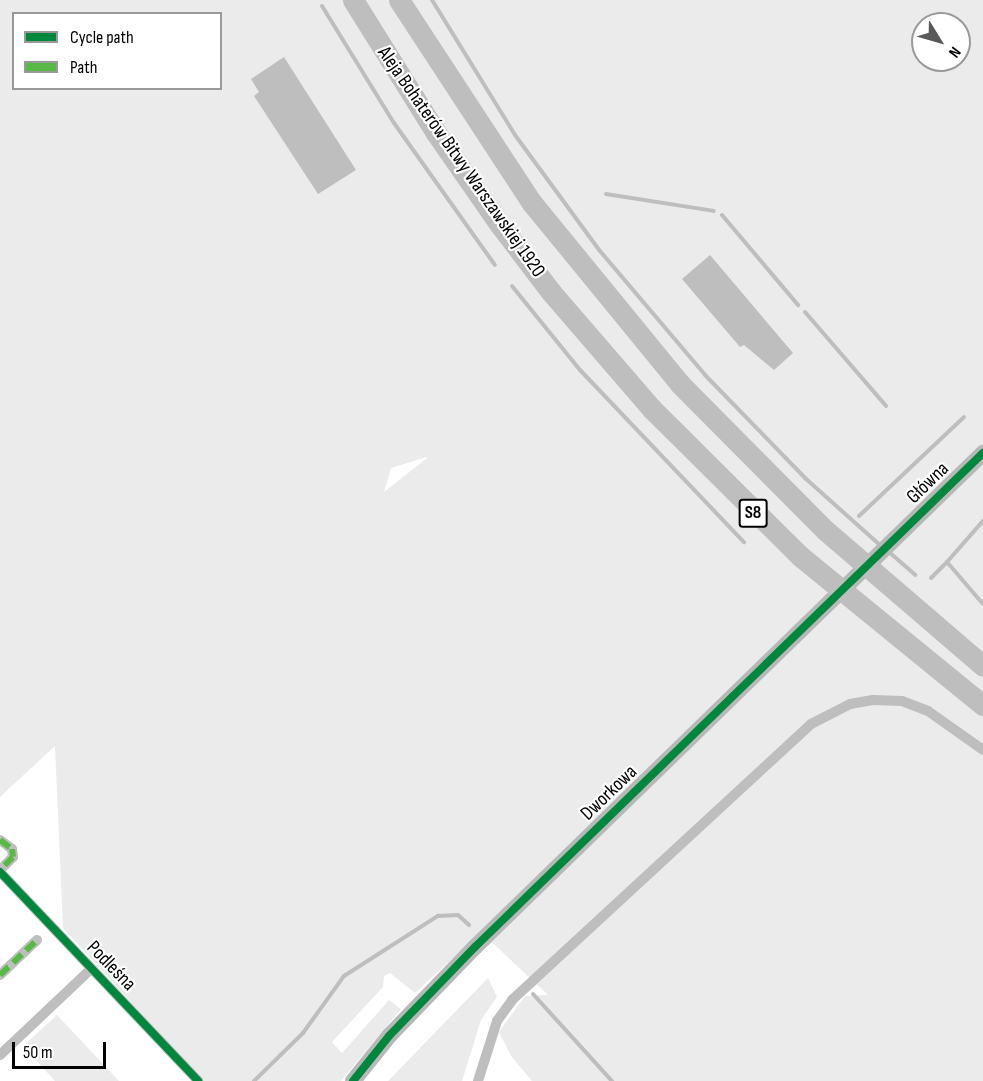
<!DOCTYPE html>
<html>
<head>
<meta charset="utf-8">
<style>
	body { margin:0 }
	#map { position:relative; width:983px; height:1081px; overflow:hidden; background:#fff; font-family:"Sofia Sans Condensed",sans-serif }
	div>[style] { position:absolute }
	.green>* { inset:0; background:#ebebeb }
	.water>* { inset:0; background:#bebebe }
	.stream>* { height:4px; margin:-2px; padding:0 2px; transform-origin:2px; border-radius:2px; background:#bebebe }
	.street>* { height:10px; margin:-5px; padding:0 5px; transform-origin:5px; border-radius:5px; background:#bebebe }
	.secondary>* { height:16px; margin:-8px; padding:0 8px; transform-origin:8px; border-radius:8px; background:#b8b8b8 }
	.highway>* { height:21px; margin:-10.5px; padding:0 10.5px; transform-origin:10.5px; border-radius:10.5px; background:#bebebe }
	.quiet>* { height:6px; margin-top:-3px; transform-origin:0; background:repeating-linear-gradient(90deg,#58b947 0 12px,transparent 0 18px) }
	.cycleway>* { height:8px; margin:-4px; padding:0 4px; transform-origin:4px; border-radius:4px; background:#00873e }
	span { translate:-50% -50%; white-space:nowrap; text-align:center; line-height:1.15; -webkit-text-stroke:4.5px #fff; paint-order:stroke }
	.shield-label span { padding:2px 4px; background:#fff; border:2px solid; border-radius:4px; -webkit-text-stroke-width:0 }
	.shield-label { font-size:18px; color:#000; font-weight:700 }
	.street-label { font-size:20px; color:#000 }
	.legend { position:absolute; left:12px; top:12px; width:210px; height:78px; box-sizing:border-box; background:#fff; border:2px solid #999; margin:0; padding:8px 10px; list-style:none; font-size:18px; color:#000 }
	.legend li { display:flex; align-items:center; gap:12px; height:30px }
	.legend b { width:30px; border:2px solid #999 }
	.north { position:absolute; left:911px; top:12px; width:60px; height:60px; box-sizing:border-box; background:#fff; border:2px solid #999; border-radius:50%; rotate:127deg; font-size:16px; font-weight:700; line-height:24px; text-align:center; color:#000 }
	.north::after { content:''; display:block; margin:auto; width:21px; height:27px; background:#595959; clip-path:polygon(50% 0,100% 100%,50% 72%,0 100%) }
	.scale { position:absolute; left:12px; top:1042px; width:94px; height:27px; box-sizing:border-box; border:3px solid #000; border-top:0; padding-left:8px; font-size:18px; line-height:21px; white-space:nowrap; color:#000; -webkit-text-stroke:4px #fff; paint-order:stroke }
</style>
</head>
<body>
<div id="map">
	<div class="green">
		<i style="clip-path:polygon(evenodd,0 0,983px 0,983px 1081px,532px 1081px,511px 1056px,499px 1032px,525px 996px,548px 995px,481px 932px,415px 993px,390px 973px,384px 976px,383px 987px,332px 1042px,342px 1053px,389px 1000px,401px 1009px,341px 1081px,203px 1081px,63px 928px,55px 746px,0 797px,0 0,14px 14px,220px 14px,220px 88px,14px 88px,14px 14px,0 0,923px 24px,959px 24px,959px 60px,923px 60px,923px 24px,0 0,427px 457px,427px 458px,384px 492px,391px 468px,427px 457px)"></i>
		<i style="clip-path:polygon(488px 978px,497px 997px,481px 1020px,462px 1081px,388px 1081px)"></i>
		<i style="clip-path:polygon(57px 1015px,119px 1081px,55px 1081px,23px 1046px)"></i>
	</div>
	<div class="water">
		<i style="clip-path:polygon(284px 57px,356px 170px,318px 194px,254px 96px,259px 92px,251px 79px)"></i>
		<i style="clip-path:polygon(710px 255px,793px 353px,774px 370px,744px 345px,740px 347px,682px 279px)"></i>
	</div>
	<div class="stream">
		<i style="left:432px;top:0;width:158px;rotate:58.4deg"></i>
		<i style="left:515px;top:135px;width:144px;rotate:53.8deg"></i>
		<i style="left:600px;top:251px;width:162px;rotate:49.7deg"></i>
		<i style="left:705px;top:375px;width:144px;rotate:45.8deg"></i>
		<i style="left:805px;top:478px;width:102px;rotate:41.8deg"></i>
		<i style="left:322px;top:6px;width:137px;rotate:58.4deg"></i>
		<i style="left:394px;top:123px;width:174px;rotate:54.6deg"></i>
		<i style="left:606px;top:194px;width:109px;rotate:8.9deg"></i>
		<i style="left:722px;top:215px;width:118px;rotate:49.8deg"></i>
		<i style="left:512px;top:286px;width:108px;rotate:51deg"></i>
		<i style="left:580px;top:370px;width:238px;rotate:46.4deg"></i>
		<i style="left:805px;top:312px;width:124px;rotate:49.2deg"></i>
		<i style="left:859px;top:516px;width:144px;rotate:-43.3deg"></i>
		<i style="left:889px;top:552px;width:35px;rotate:41deg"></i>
		<i style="left:947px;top:562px;width:55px;rotate:-48.7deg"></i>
		<i style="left:931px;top:578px;width:23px;rotate:-45deg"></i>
		<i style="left:947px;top:562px;width:55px;rotate:49.4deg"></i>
		<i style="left:533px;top:994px;width:118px;rotate:47.8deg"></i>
		<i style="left:254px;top:1081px;width:69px;rotate:-44.4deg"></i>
		<i style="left:303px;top:1033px;width:70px;rotate:-54.3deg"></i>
		<i style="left:344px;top:976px;width:112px;rotate:-32.6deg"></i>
		<i style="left:438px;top:916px;width:20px;rotate:-3deg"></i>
		<i style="left:458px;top:915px;width:15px;rotate:42deg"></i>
	</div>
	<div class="street">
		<i style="left:0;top:840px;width:15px;rotate:37deg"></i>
		<i style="left:12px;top:849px;width:8px;rotate:83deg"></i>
		<i style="left:13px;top:857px;width:18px;rotate:135deg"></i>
		<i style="left:0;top:872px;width:288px;rotate:46.5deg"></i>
		<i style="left:0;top:975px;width:51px;rotate:-43.4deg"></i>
		<i style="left:0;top:1055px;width:125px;rotate:-43.4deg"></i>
		<i style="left:478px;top:1081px;width:63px;rotate:-72.4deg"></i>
		<i style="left:497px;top:1021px;width:26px;rotate:-54deg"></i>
		<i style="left:512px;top:1000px;width:407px;rotate:-42.7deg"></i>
		<i style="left:811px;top:724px;width:44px;rotate:-27.1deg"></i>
		<i style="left:850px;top:704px;width:23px;rotate:-10deg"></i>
		<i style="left:873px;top:700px;width:29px;rotate:2deg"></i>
		<i style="left:902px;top:701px;width:28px;rotate:21deg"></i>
		<i style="left:928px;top:711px;width:67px;rotate:35.3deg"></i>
	</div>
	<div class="secondary">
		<i style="left:353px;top:1081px;width:58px;rotate:-51.3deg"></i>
		<i style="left:389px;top:1036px;width:124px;rotate:-46deg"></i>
		<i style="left:475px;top:947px;width:709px;rotate:-44.2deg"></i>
	</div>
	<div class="highway">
		<i style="left:353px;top:0;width:157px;rotate:58deg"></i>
		<i style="left:436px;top:133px;width:112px;rotate:55.2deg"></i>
		<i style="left:500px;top:225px;width:84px;rotate:52.7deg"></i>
		<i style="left:551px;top:292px;width:155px;rotate:49.2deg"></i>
		<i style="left:652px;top:409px;width:209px;rotate:44.8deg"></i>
		<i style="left:800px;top:556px;width:236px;rotate:39.2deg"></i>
		<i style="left:399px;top:0;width:243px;rotate:56.8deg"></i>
		<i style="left:532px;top:203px;width:234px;rotate:50.7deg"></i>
		<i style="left:680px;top:384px;width:206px;rotate:45.2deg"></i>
		<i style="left:825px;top:530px;width:208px;rotate:40.7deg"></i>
	</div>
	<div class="quiet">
		<i style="left:0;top:840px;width:15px;rotate:37deg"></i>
		<i style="left:12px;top:849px;width:8px;rotate:83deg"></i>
		<i style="left:13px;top:857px;width:18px;rotate:135deg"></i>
		<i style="left:0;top:975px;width:51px;rotate:-43.4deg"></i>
	</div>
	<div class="cycleway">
		<i style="left:0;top:872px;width:288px;rotate:46.5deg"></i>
		<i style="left:353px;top:1081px;width:58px;rotate:-51.3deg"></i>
		<i style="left:389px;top:1036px;width:124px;rotate:-46deg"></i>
		<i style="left:475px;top:947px;width:709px;rotate:-44.2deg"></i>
	</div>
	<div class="shield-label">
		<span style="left:753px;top:513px">S8</span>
	</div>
	<div class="street-label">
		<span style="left:461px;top:162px;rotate:55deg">Aleja Bohaterów Bitwy Warszawskiej 1920</span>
		<span style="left:928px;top:483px;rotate:-44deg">Główna</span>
		<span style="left:609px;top:793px;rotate:-44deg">Dworkowa</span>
		<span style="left:111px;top:966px;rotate:46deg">Podleśna</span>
	</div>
	<ul class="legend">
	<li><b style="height:8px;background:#00873e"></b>Cycle path</li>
	<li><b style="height:8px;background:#58b947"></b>Path</li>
	</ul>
	<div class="north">N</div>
	<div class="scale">50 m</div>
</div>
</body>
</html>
